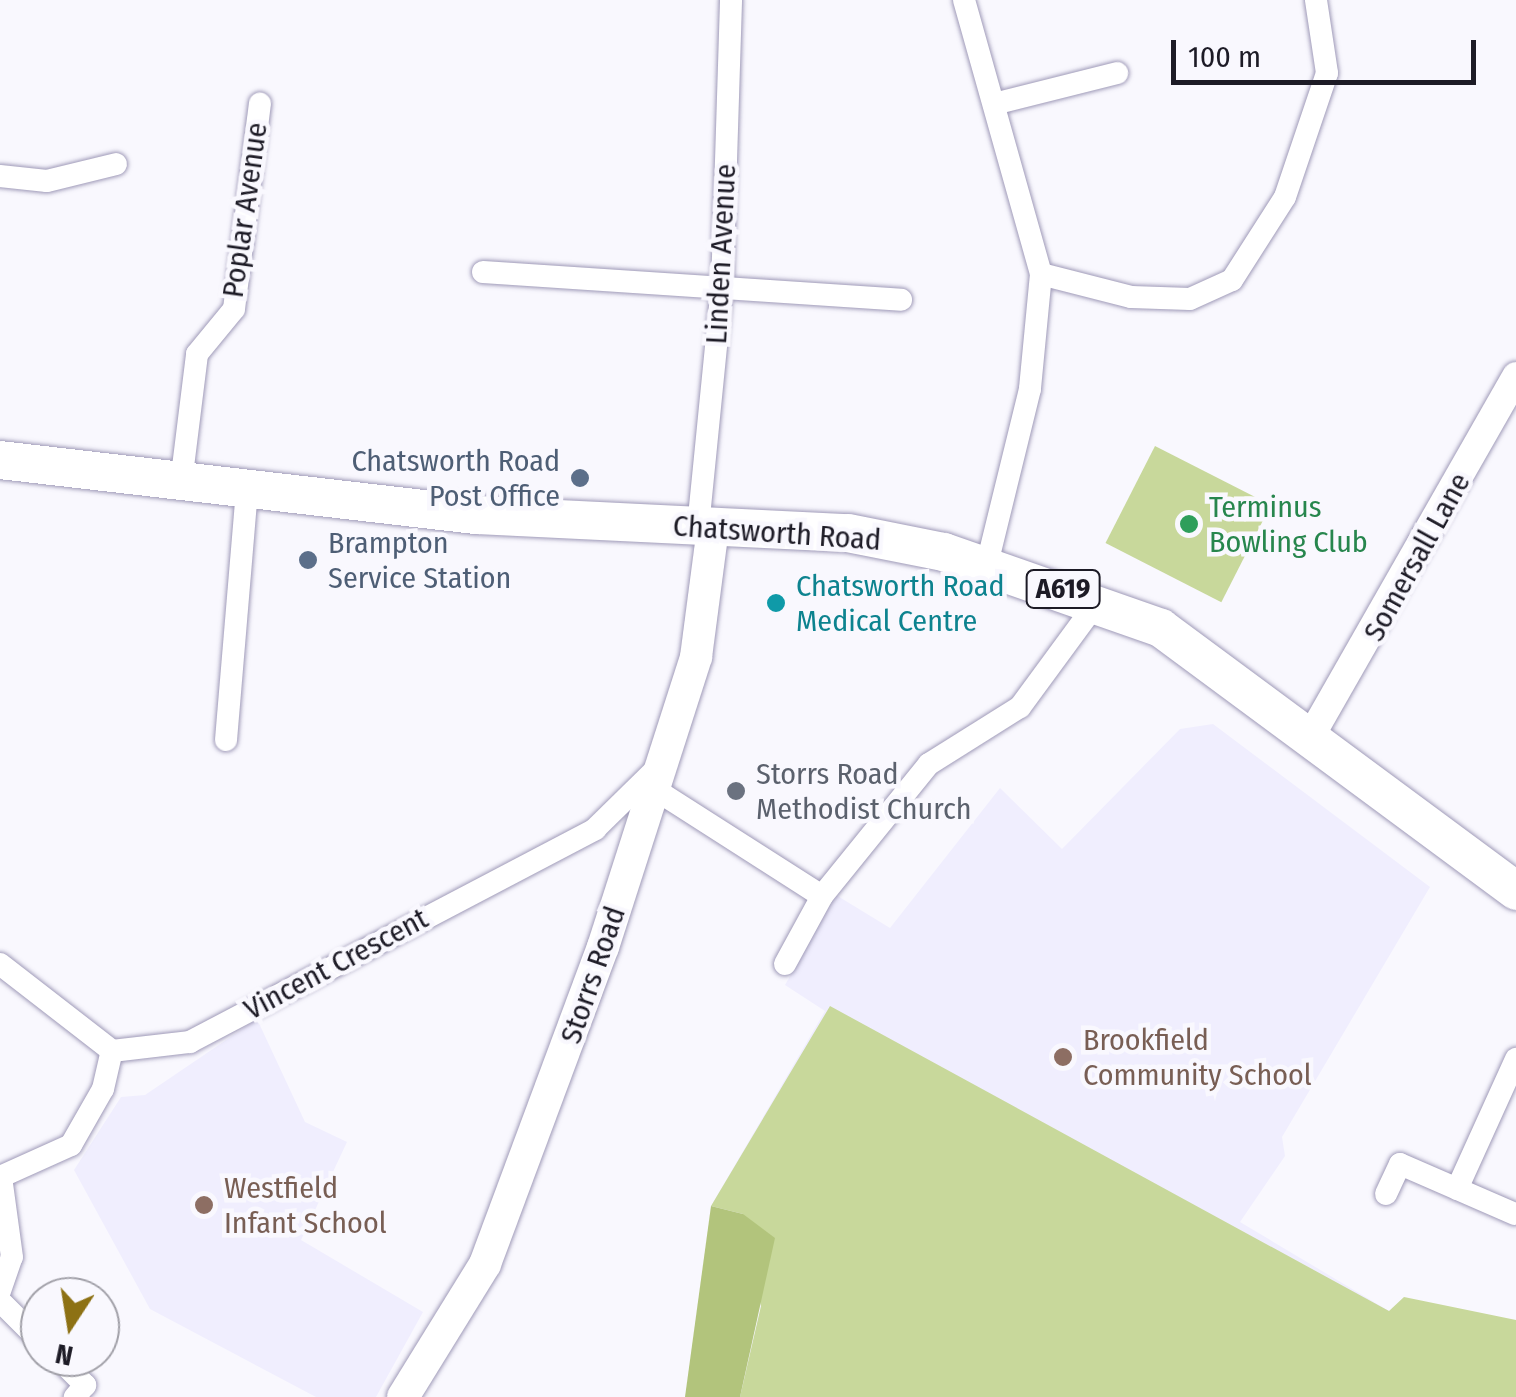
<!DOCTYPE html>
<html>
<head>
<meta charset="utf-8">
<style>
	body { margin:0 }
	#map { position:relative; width:1516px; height:1397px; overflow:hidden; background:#f9f8fe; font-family:"Fira Sans Condensed",sans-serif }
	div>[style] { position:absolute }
	.built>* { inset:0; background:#f0eefe }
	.green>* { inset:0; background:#c8d89b; transform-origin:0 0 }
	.forest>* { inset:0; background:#b2c47c }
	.roads { filter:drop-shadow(0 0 2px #9f9ab8) drop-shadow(0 0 2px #9f9ab8) }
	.minor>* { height:22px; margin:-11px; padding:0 11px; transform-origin:11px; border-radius:11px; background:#fff }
	.tertiary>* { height:28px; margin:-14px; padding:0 14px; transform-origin:14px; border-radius:14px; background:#fff }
	.secondary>* { height:32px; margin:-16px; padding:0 16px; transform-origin:16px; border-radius:16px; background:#fff }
	.trunk>* { height:38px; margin:-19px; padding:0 19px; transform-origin:19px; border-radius:19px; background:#fff }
	.dots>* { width:28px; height:28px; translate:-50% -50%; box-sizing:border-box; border:5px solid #f9f8fe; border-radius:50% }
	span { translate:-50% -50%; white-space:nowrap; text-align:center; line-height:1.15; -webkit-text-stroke:9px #f9f8fe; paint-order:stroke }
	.shield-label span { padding:2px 8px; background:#f9f8fe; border:2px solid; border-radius:8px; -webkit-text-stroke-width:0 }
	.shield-label { font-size:28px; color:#1d1b26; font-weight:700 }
	.street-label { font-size:30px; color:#1d1b26 }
	.service-label { font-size:30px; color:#4e5e75 }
	.right { translate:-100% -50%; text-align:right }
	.left { translate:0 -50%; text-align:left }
	.leisure-label { font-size:30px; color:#27864d }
	.culture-label { font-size:30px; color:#0d838f }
	.worship-label { font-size:30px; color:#5b616d }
	.education-label { font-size:30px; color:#785e54 }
	.north { position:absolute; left:20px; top:1277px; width:100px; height:100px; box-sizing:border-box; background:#f9f8fe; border:2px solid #a1a0a8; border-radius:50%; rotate:192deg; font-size:28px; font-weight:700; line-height:40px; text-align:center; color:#1d1b26 }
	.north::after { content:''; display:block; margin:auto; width:35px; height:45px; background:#8d7114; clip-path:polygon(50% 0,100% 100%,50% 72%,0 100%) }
	.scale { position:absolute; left:1171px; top:40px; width:305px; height:45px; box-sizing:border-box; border:5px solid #1d1b26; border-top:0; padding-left:12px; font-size:30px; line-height:35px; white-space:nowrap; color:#1d1b26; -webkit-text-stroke:8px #f9f8fe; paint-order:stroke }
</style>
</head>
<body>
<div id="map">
	<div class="built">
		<i style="clip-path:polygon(1213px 724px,1430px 887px,1282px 1137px,1285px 1156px,1240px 1222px,1389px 1311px,1324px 1397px,740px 1397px,761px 1306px,743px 1214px,711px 1206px,825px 1011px,785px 985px,836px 895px,890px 928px,1000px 788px,1062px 849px,1180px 729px)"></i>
		<i style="clip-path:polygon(257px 1019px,305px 1122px,347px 1142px,301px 1240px,423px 1312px,376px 1397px,316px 1397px,150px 1309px,74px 1170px,121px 1097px,145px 1095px)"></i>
	</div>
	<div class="green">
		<i style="left:1155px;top:446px;width:130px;height:109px;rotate:27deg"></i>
		<i style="clip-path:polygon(830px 1006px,1389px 1311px,1404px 1297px,1516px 1320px,1516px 1397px,740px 1397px,761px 1306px,743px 1214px,711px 1206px)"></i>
	</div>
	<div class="forest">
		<i style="clip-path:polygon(711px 1206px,743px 1214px,775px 1238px,740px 1397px,685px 1397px)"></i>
	</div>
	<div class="roads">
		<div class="minor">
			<i style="left:964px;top:0;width:285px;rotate:74.3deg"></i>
			<i style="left:1041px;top:274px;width:116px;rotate:95.5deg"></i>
			<i style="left:1030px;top:389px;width:180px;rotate:103.8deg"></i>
			<i style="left:994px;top:104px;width:127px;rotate:-14.1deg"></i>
			<i style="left:0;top:176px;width:47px;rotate:6.1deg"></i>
			<i style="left:47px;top:181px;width:71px;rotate:-13.8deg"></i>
			<i style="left:483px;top:272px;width:419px;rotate:3.8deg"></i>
			<i style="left:1041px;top:274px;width:93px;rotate:14.3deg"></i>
			<i style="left:1131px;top:297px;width:59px;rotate:1.9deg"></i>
			<i style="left:1190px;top:299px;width:46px;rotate:-24.3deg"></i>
			<i style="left:1232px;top:280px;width:98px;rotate:-57.4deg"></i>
			<i style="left:1285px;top:197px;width:131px;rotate:-71.3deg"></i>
			<i style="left:1327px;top:73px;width:74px;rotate:-98.6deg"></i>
			<i style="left:181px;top:483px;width:130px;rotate:-82.9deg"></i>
			<i style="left:197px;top:354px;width:58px;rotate:-50.6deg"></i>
			<i style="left:234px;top:309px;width:207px;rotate:-82.8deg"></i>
			<i style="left:700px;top:507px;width:220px;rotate:-84.3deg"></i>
			<i style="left:722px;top:288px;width:288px;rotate:-88.2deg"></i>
			<i style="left:226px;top:740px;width:249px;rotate:-85.2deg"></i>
			<i style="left:656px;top:790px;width:197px;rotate:32.6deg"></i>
			<i style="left:0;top:964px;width:142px;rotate:37.8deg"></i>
			<i style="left:112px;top:1051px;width:79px;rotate:-6.6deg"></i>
			<i style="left:190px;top:1042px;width:458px;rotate:-27.7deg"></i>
			<i style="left:595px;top:829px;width:87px;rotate:-44.5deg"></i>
			<i style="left:785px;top:964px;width:77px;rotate:-61.4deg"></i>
			<i style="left:822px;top:896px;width:170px;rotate:-51deg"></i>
			<i style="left:929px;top:764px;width:107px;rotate:-32.1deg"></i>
			<i style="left:1020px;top:707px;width:132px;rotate:-53.7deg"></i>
			<i style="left:0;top:1177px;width:78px;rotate:-24.3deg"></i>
			<i style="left:71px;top:1145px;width:64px;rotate:-60.3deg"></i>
			<i style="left:103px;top:1089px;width:39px;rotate:-77deg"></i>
			<i style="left:1457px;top:1189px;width:143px;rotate:-65.6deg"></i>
			<i style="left:1386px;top:1194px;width:33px;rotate:-65deg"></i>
			<i style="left:1400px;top:1164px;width:125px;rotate:23.5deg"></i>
			<i style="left:0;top:1291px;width:36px;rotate:-71deg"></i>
			<i style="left:12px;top:1257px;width:81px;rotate:-97.8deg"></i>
			<i style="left:0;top:1301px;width:57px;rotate:45deg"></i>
			<i style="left:57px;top:1357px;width:40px;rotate:45deg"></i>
			<i style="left:85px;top:1385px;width:16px;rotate:130deg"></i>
		</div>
		<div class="tertiary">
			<i style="left:1312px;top:734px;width:412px;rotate:-60.3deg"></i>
		</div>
		<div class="secondary">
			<i style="left:403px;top:1397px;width:156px;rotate:-58.3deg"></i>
			<i style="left:485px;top:1264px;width:338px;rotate:-69.6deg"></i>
			<i style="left:603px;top:947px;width:305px;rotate:-72.2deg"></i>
			<i style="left:696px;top:657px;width:130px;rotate:-82.5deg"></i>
		</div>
		<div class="trunk">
			<i style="left:0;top:460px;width:480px;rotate:6.6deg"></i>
			<i style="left:477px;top:515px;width:371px;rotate:2.8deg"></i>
			<i style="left:848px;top:533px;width:98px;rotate:11.2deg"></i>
			<i style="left:944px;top:552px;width:230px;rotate:19.3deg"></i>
			<i style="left:1161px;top:628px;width:442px;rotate:36.5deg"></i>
		</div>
	</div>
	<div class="dots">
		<i style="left:580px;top:478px;background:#5c6f8a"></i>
		<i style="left:1189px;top:524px;background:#2e9e5b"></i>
		<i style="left:308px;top:560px;background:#5c6f8a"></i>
		<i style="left:776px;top:603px;background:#0f9aa8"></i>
		<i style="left:736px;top:791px;background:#6b7280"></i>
		<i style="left:1063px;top:1057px;background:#8d6e63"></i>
		<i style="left:204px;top:1205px;background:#8d6e63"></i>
	</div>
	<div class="shield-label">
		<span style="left:1063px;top:589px">A619</span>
	</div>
	<div class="street-label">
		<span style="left:245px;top:210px;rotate:-82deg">Poplar Avenue</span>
		<span style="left:721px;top:254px;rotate:-87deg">Linden Avenue</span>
		<span style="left:777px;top:533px;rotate:4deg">Chatsworth Road</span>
		<span style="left:1417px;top:557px;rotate:-61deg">Somersall Lane</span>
		<span style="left:336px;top:964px;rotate:-28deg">Vincent Crescent</span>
		<span style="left:593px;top:975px;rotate:-71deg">Storrs Road</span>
	</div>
	<div class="service-label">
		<span class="right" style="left:560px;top:478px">Chatsworth Road<br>Post Office</span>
		<span class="left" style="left:328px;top:560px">Brampton<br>Service Station</span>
	</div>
	<div class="leisure-label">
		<span class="left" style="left:1209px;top:524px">Terminus<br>Bowling Club</span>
	</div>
	<div class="culture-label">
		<span class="left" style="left:796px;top:603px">Chatsworth Road<br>Medical Centre</span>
	</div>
	<div class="worship-label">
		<span class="left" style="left:756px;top:791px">Storrs Road<br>Methodist Church</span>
	</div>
	<div class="education-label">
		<span class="left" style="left:1083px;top:1057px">Brookfield<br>Community School</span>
		<span class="left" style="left:224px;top:1205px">Westfield<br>Infant School</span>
	</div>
	<div class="north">N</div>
	<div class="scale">100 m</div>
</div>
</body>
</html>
